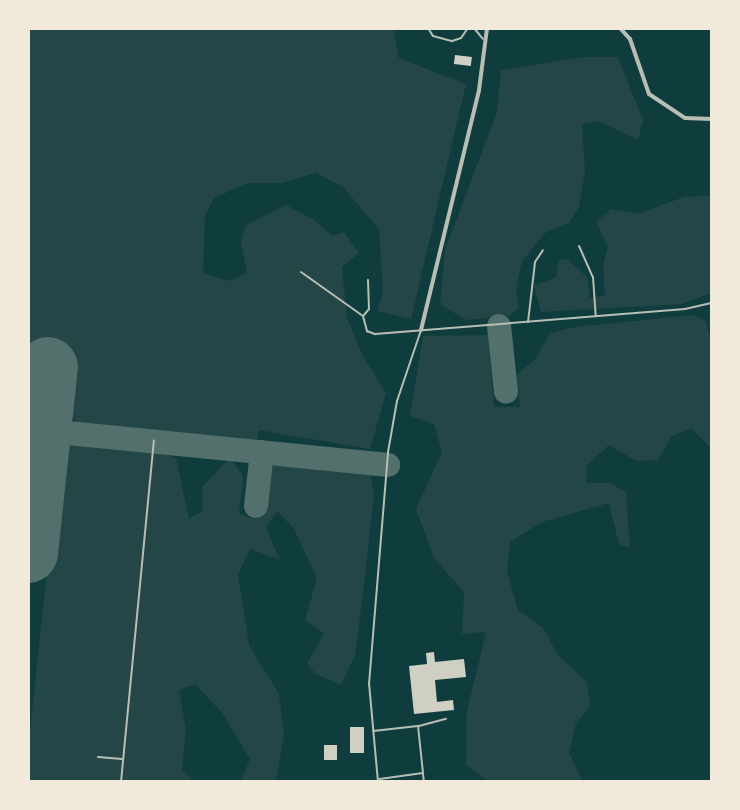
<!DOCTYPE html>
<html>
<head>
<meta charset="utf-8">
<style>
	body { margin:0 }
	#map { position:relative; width:740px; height:810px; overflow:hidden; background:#0f3d3e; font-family:Barlow,sans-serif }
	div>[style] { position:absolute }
	.green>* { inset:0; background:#244646 }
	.taxiway>* { height:24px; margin:-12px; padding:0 12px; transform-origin:12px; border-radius:12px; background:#53706d }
	.runway>* { height:60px; margin:-30px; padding:0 30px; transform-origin:30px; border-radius:30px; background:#53706d }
	.building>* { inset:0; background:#cfcfc3; transform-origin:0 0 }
	.service>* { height:2px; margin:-1px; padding:0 1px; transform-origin:1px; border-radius:1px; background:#b8beb3 }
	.minor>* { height:4px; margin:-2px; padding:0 2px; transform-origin:2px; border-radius:2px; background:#b8beb3 }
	span { translate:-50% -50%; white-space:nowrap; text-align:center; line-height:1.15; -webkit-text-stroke:8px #f1e9da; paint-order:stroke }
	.frame { position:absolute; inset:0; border:30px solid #f1e9da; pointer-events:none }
</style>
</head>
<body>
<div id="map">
	<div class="green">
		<i style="clip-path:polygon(28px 28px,393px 28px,399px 58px,466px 84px,411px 319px,377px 311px,383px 293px,379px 229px,342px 186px,316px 173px,282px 183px,248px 183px,214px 198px,205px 216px,203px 273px,230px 281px,247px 273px,241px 242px,246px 225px,286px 205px,316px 221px,332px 236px,344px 232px,359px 253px,342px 267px,347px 318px,362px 354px,386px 393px,370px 449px,259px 430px,257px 442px,79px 424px,65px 410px,68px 366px,28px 361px)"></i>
		<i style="clip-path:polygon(586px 57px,618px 57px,643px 120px,638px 140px,599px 121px,582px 124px,585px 171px,579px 207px,569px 223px,545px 233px,522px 261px,516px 289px,519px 308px,509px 316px,466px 320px,440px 304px,445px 250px,497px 112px,501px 70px)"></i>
		<i style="clip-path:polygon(712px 195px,712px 293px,681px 304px,541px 312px,534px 285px,556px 278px,559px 260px,567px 259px,587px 277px,590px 298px,605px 295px,603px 266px,608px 246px,596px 222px,611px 209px,637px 214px,684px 197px)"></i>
		<i style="clip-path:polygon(693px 315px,706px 321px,712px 345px,712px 449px,691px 428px,672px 436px,658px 460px,636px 461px,609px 445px,587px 465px,586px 483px,610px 483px,626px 492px,630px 548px,619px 544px,609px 503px,542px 522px,510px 542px,507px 571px,518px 610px,544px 629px,557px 654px,587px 682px,590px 706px,576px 723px,569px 753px,583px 782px,489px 782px,466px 765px,467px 711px,486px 632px,462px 634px,464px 592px,434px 558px,416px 509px,442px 452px,434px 424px,410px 416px,423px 336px,488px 335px,494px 407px,520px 407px,517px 375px,536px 358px,550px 333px,575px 327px)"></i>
		<i style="clip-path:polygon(72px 442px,130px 450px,144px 444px,176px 458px,189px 519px,203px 511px,202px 487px,230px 458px,243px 476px,239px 514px,256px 519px,265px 514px,267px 499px,263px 481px,267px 465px,281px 466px,287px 461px,347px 463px,370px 472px,374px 495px,362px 601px,355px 655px,341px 685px,316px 674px,307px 664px,324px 633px,305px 620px,317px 578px,294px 529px,277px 511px,266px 528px,280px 560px,250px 549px,238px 574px,249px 645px,279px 694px,284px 734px,276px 782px,241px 782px,250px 759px,222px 713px,195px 684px,179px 690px,186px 730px,182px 769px,193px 782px,28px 782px,28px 750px,59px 457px)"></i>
	</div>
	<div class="taxiway">
		<i style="left:499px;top:326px;width:66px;rotate:83.9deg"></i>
		<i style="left:28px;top:429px;width:362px;rotate:5.7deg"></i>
		<i style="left:256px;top:506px;width:54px;rotate:-83.7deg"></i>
	</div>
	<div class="runway">
		<i style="left:28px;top:553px;width:187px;rotate:-83.9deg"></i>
	</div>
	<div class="building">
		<i style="left:455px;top:55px;width:17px;height:9px;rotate:7deg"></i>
		<i style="clip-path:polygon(434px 652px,435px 662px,464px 659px,466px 677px,435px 680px,437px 702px,453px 700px,454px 710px,414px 714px,409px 666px,427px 664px,426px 653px)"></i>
		<i style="left:350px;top:727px;width:14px;height:26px"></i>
		<i style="left:324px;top:745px;width:13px;height:15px"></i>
	</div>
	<div class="service">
		<i style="left:428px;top:28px;width:9px;rotate:58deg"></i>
		<i style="left:433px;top:36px;width:20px;rotate:15deg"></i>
		<i style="left:452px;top:41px;width:9px;rotate:-18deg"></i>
		<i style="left:461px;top:38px;width:12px;rotate:-55deg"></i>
		<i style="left:474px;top:28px;width:14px;rotate:51deg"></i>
		<i style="left:579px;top:246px;width:34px;rotate:66deg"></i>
		<i style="left:593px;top:277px;width:39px;rotate:86deg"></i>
		<i style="left:301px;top:272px;width:76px;rotate:35.4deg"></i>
		<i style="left:363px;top:316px;width:16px;rotate:75deg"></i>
		<i style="left:367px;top:331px;width:9px;rotate:21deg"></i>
		<i style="left:375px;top:334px;width:311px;rotate:-4.6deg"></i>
		<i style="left:685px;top:309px;width:28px;rotate:-13deg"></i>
		<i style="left:364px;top:315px;width:8px;rotate:-50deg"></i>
		<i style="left:369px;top:309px;width:29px;rotate:-92deg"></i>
		<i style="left:528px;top:322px;width:60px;rotate:-83.3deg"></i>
		<i style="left:535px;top:262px;width:14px;rotate:-56deg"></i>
		<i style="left:419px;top:726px;width:28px;rotate:-15deg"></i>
		<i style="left:373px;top:731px;width:45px;rotate:-6.3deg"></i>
		<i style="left:418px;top:726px;width:47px;rotate:83.9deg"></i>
		<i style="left:423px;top:773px;width:44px;rotate:172.2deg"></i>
		<i style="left:98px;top:757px;width:24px;rotate:5deg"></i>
		<i style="left:423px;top:774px;width:8px;rotate:83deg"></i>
		<i style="left:121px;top:782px;width:343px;rotate:-84.5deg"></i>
		<i style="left:378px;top:782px;width:98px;rotate:-95.2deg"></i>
		<i style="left:369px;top:684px;width:233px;rotate:-85.3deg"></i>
		<i style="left:388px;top:452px;width:52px;rotate:-80deg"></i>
		<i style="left:397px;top:401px;width:75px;rotate:-71.3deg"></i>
	</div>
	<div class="minor">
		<i style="left:620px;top:28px;width:15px;rotate:48deg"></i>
		<i style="left:630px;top:39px;width:58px;rotate:70.9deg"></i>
		<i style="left:649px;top:94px;width:43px;rotate:33.7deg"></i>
		<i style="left:685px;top:118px;width:27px;rotate:2deg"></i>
		<i style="left:421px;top:330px;width:247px;rotate:-76.4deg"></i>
		<i style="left:479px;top:90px;width:63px;rotate:-82.6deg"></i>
	</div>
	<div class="frame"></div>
</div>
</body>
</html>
